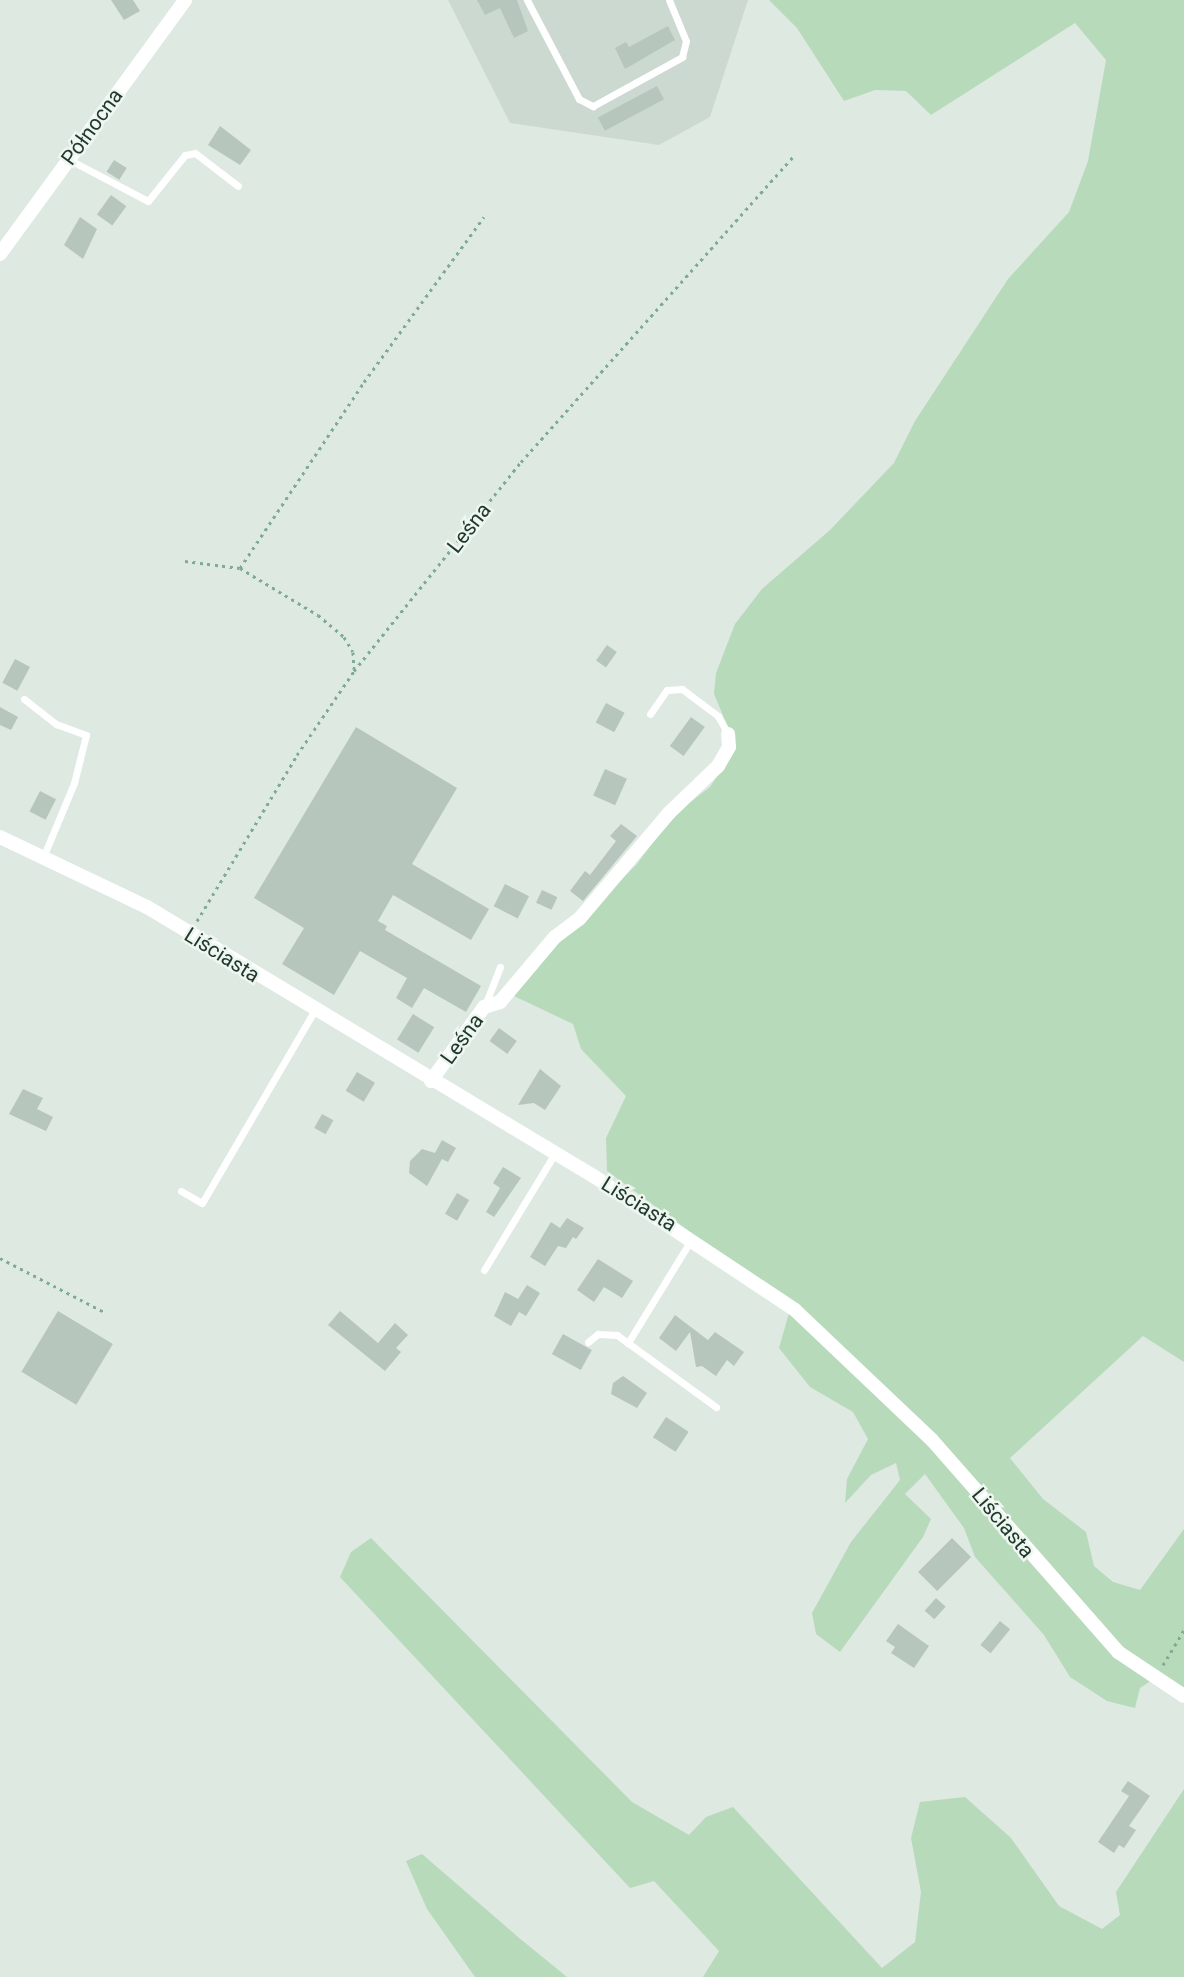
<!DOCTYPE html>
<html>
<head>
<meta charset="utf-8">
<style>
	body { margin:0 }
	#map { position:relative; width:1184px; height:1977px; overflow:hidden; background:#dee9e2; font-family:Roboto,sans-serif }
	div>[style] { position:absolute }
	.built>* { inset:0; background:#ccd9d1 }
	.green>* { inset:0; background:#b7daba }
	.building>* { inset:0; background:#b6c6bd; transform-origin:0 0 }
	.path>* { height:3px; margin-top:-1.5px; transform-origin:0; background:repeating-linear-gradient(90deg,#7fab96 0 3px,transparent 0 7.5px) }
	.lane>* { height:7px; margin:-3.5px; padding:0 3.5px; transform-origin:3.5px; border-radius:3.5px; background:#fff }
	.street>* { height:14px; margin:-7px; padding:0 7px; transform-origin:7px; border-radius:7px; background:#fff }
	span { translate:-50% -50%; white-space:nowrap; text-align:center; line-height:1.15; -webkit-text-stroke:5px #eef6f0; paint-order:stroke }
	.street-label { font-size:21px; color:#20382d }
</style>
</head>
<body>
<div id="map">
	<div class="built">
		<i style="clip-path:polygon(448px 0,748px 0,710px 117px,659px 145px,510px 123px)"></i>
	</div>
	<div class="green">
		<i style="clip-path:polygon(769px 0,1184px 0,1184px 1362px,1143px 1336px,1010px 1458px,1043px 1499px,1086px 1532px,1094px 1566px,1113px 1582px,1140px 1590px,1184px 1529px,1184px 1696px,1155px 1678px,1140px 1688px,1135px 1708px,1107px 1701px,1070px 1677px,1044px 1635px,975px 1557px,964px 1528px,925px 1474px,905px 1494px,931px 1519px,923px 1537px,840px 1652px,816px 1634px,812px 1613px,851px 1542px,900px 1480px,896px 1463px,871px 1475px,845px 1503px,847px 1479px,868px 1439px,853px 1412px,810px 1387px,779px 1348px,791px 1306px,607px 1171px,606px 1138px,626px 1096px,581px 1049px,573px 1024px,514px 996px,544px 957px,637px 864px,673px 815px,710px 787px,722px 769px,732px 737px,714px 694px,716px 673px,735px 624px,762px 589px,830px 530px,894px 463px,915px 421px,1008px 279px,1069px 212px,1088px 161px,1106px 60px,1075px 23px,931px 115px,906px 91px,875px 90px,844px 101px,797px 28px)"></i>
		<i style="clip-path:polygon(371px 1538px,632px 1802px,689px 1835px,706px 1817px,733px 1807px,882px 1968px,915px 1942px,921px 1892px,911px 1838px,920px 1802px,965px 1797px,1011px 1838px,1059px 1906px,1102px 1929px,1120px 1915px,1116px 1892px,1184px 1789px,1184px 1977px,703px 1977px,719px 1951px,654px 1881px,630px 1888px,340px 1577px,351px 1552px)"></i>
		<i style="clip-path:polygon(422px 1854px,518px 1937px,567px 1977px,475px 1977px,427px 1909px,406px 1861px)"></i>
	</div>
	<div class="building">
		<i style="clip-path:polygon(111px 0,133px 0,140px 11px,124px 20px)"></i>
		<i style="clip-path:polygon(477px 0,517px 0,528px 31px,514px 38px,500px 8px,485px 15px)"></i>
		<i style="clip-path:polygon(668px 26px,675px 40px,625px 69px,615px 48px,626px 42px,629px 47px)"></i>
		<i style="left:657px;top:86px;width:15px;height:67px;rotate:62deg"></i>
		<i style="clip-path:polygon(220px 126px,251px 150px,240px 165px,208px 145px)"></i>
		<i style="left:114px;top:160px;width:15px;height:14px;rotate:32deg"></i>
		<i style="left:111px;top:195px;width:19px;height:24px;rotate:36deg"></i>
		<i style="clip-path:polygon(80px 217px,97px 229px,83px 259px,64px 245px)"></i>
		<i style="left:607px;top:645px;width:12px;height:19px;rotate:35deg"></i>
		<i style="left:15px;top:659px;width:17px;height:27px;rotate:28deg"></i>
		<i style="left:606px;top:703px;width:21px;height:22px;rotate:28deg"></i>
		<i style="clip-path:polygon(0 707px,18px 717px,11px 730px,0 725px)"></i>
		<i style="left:691px;top:717px;width:17px;height:36px;rotate:36deg"></i>
		<i style="clip-path:polygon(356px 727px,457px 788px,412px 864px,489px 909px,471px 940px,393px 895px,378px 921px,387px 926px,385px 930px,481px 986px,466px 1012px,424px 988px,412px 1008px,396px 998px,407px 978px,360px 951px,334px 995px,282px 964px,304px 928px,254px 898px)"></i>
		<i style="left:605px;top:769px;width:24px;height:29px;rotate:24deg"></i>
		<i style="left:40px;top:791px;width:18px;height:23px;rotate:27deg"></i>
		<i style="clip-path:polygon(621px 824px,637px 836px,583px 901px,570px 891px,585px 871px,590px 875px,616px 841px,610px 836px)"></i>
		<i style="left:505px;top:884px;width:27px;height:25px;rotate:27deg"></i>
		<i style="left:542px;top:890px;width:17px;height:14px;rotate:25deg"></i>
		<i style="left:413px;top:1014px;width:25px;height:30px;rotate:32deg"></i>
		<i style="left:499px;top:1028px;width:22px;height:16px;rotate:36deg"></i>
		<i style="clip-path:polygon(540px 1069px,561px 1086px,545px 1110px,534px 1103px,518px 1105px)"></i>
		<i style="left:357px;top:1072px;width:21px;height:22px;rotate:31deg"></i>
		<i style="clip-path:polygon(23px 1089px,43px 1098px,37px 1109px,53px 1117px,46px 1131px,9px 1114px)"></i>
		<i style="left:322px;top:1114px;width:13px;height:16px;rotate:29deg"></i>
		<i style="clip-path:polygon(442px 1140px,456px 1148px,448px 1162px,442px 1159px,427px 1186px,409px 1173px,410px 1161px,422px 1149px,435px 1153px)"></i>
		<i style="clip-path:polygon(503px 1167px,521px 1178px,494px 1217px,486px 1212px,500px 1188px,493px 1183px)"></i>
		<i style="left:457px;top:1193px;width:14px;height:24px;rotate:30deg"></i>
		<i style="clip-path:polygon(567px 1218px,584px 1228px,576px 1239px,573px 1237px,566px 1248px,558px 1246px,545px 1266px,530px 1257px,551px 1222px,560px 1228px)"></i>
		<i style="clip-path:polygon(598px 1259px,633px 1281px,622px 1298px,604px 1287px,594px 1302px,577px 1290px)"></i>
		<i style="clip-path:polygon(527px 1285px,540px 1293px,526px 1316px,519px 1312px,511px 1326px,494px 1316px,505px 1292px,518px 1299px)"></i>
		<i style="left:58px;top:1311px;width:64px;height:71px;rotate:31deg"></i>
		<i style="clip-path:polygon(340px 1311px,378px 1343px,395px 1323px,408px 1335px,396px 1348px,401px 1352px,385px 1371px,328px 1325px)"></i>
		<i style="clip-path:polygon(675px 1315px,708px 1340px,715px 1332px,744px 1352px,734px 1366px,727px 1360px,716px 1376px,702px 1366px,696px 1367px,690px 1332px,676px 1351px,659px 1338px)"></i>
		<i style="left:563px;top:1334px;width:33px;height:23px;rotate:29deg"></i>
		<i style="clip-path:polygon(623px 1376px,647px 1393px,637px 1408px,611px 1394px,613px 1383px)"></i>
		<i style="left:666px;top:1417px;width:27px;height:24px;rotate:33deg"></i>
		<i style="left:952px;top:1538px;width:27px;height:48px;rotate:45deg"></i>
		<i style="left:936px;top:1598px;width:13px;height:17px;rotate:42deg"></i>
		<i style="left:1000px;top:1621px;width:13px;height:31px;rotate:39deg"></i>
		<i style="clip-path:polygon(898px 1624px,929px 1646px,914px 1668px,891px 1653px,895px 1647px,886px 1641px)"></i>
		<i style="clip-path:polygon(1128px 1781px,1150px 1796px,1129px 1826px,1136px 1830px,1124px 1848px,1119px 1845px,1114px 1853px,1098px 1842px,1129px 1796px,1121px 1791px)"></i>
	</div>
	<div class="path">
		<i style="left:185px;top:561px;width:55px;rotate:7.3deg"></i>
		<i style="left:240px;top:568px;width:224px;rotate:-56.3deg"></i>
		<i style="left:364px;top:382px;width:204px;rotate:-54deg"></i>
		<i style="left:240px;top:568px;width:91px;rotate:31.1deg"></i>
		<i style="left:318px;top:615px;width:34px;rotate:40deg"></i>
		<i style="left:344px;top:637px;width:17px;rotate:59deg"></i>
		<i style="left:353px;top:652px;width:17px;rotate:87deg"></i>
		<i style="left:197px;top:921px;width:194px;rotate:-58.9deg"></i>
		<i style="left:297px;top:755px;width:102px;rotate:-55.8deg"></i>
		<i style="left:354px;top:671px;width:268px;rotate:-51.4deg"></i>
		<i style="left:521px;top:462px;width:410px;rotate:-48.3deg"></i>
		<i style="left:0;top:1258px;width:119px;rotate:27.4deg"></i>
		<i style="left:1163px;top:1665px;width:41px;rotate:-59deg"></i>
	</div>
	<div class="lane">
		<i style="left:527px;top:0;width:112px;rotate:62.3deg"></i>
		<i style="left:579px;top:99px;width:16px;rotate:27deg"></i>
		<i style="left:593px;top:106px;width:102px;rotate:-28.8deg"></i>
		<i style="left:682px;top:57px;width:16px;rotate:-76deg"></i>
		<i style="left:686px;top:41px;width:44px;rotate:-112.5deg"></i>
		<i style="left:68px;top:159px;width:90px;rotate:27.7deg"></i>
		<i style="left:148px;top:201px;width:59px;rotate:-51.2deg"></i>
		<i style="left:185px;top:155px;width:10px;rotate:-11deg"></i>
		<i style="left:195px;top:153px;width:54px;rotate:37.5deg"></i>
		<i style="left:24px;top:699px;width:41px;rotate:38deg"></i>
		<i style="left:56px;top:724px;width:32px;rotate:20deg"></i>
		<i style="left:86px;top:735px;width:49px;rotate:104deg"></i>
		<i style="left:74px;top:783px;width:78px;rotate:112.6deg"></i>
		<i style="left:650px;top:714px;width:29px;rotate:-55deg"></i>
		<i style="left:667px;top:690px;width:15px;rotate:-4deg"></i>
		<i style="left:682px;top:689px;width:45px;rotate:36.9deg"></i>
		<i style="left:718px;top:716px;width:21px;rotate:61deg"></i>
		<i style="left:485px;top:1005px;width:41px;rotate:-68.5deg"></i>
		<i style="left:181px;top:1191px;width:24px;rotate:30deg"></i>
		<i style="left:202px;top:1203px;width:222px;rotate:-59.7deg"></i>
		<i style="left:691px;top:1240px;width:121px;rotate:121.5deg"></i>
		<i style="left:628px;top:1343px;width:109px;rotate:36deg"></i>
		<i style="left:484px;top:1270px;width:137px;rotate:-58.7deg"></i>
		<i style="left:588px;top:1342px;width:13px;rotate:-39deg"></i>
		<i style="left:598px;top:1334px;width:19px;rotate:3deg"></i>
		<i style="left:617px;top:1335px;width:14px;rotate:36deg"></i>
	</div>
	<div class="street">
		<i style="left:0;top:254px;width:314px;rotate:-53.9deg"></i>
		<i style="left:0;top:837px;width:163px;rotate:25.5deg"></i>
		<i style="left:147px;top:907px;width:523px;rotate:31.08deg"></i>
		<i style="left:595px;top:1177px;width:240px;rotate:33.6deg"></i>
		<i style="left:795px;top:1310px;width:189px;rotate:43.5deg"></i>
		<i style="left:932px;top:1440px;width:282px;rotate:48.7deg"></i>
		<i style="left:1118px;top:1652px;width:79px;rotate:33.7deg"></i>
		<i style="left:431px;top:1081px;width:91px;rotate:-54.4deg"></i>
		<i style="left:484px;top:1007px;width:17px;rotate:-17deg"></i>
		<i style="left:500px;top:1002px;width:85px;rotate:-49.8deg"></i>
		<i style="left:555px;top:937px;width:31px;rotate:-37deg"></i>
		<i style="left:580px;top:918px;width:138px;rotate:-49.7deg"></i>
		<i style="left:669px;top:813px;width:68px;rotate:-43.8deg"></i>
		<i style="left:718px;top:766px;width:22px;rotate:-60deg"></i>
		<i style="left:729px;top:747px;width:13px;rotate:-94deg"></i>
	</div>
	<div class="street-label">
		<span style="left:92px;top:127px;rotate:-54deg">Północna</span>
		<span style="left:469px;top:528px;rotate:-52deg">Leśna</span>
		<span style="left:222px;top:955px;rotate:32deg">Liściasta</span>
		<span style="left:462px;top:1039px;rotate:-54deg">Leśna</span>
		<span style="left:639px;top:1204px;rotate:32deg">Liściasta</span>
		<span style="left:1003px;top:1523px;rotate:50deg">Liściasta</span>
	</div>
</div>
</body>
</html>
